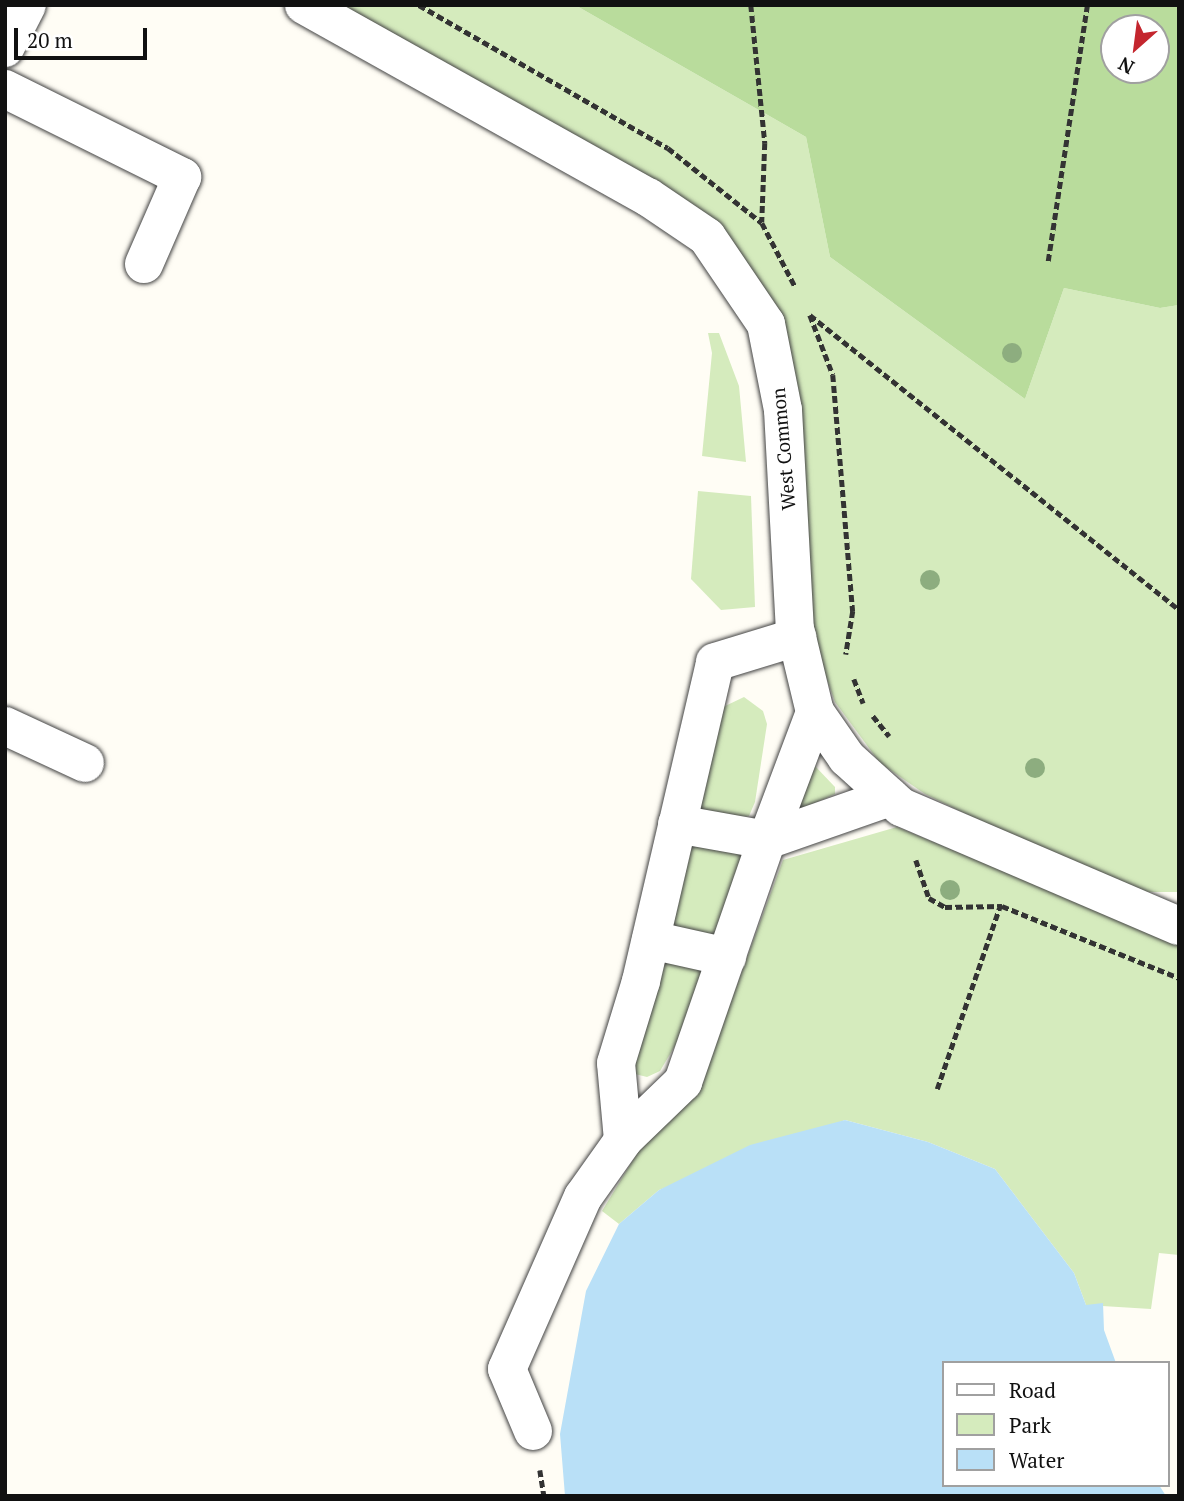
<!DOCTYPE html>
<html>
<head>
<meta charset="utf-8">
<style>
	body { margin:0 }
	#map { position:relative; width:1184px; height:1501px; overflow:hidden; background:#fffdf5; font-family:"PT Serif",serif }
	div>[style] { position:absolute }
	.green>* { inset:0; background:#d5ebbd }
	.forest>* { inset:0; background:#b9dc9c }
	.water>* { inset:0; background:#b9e0f7 }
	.path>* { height:4.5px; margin-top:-2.25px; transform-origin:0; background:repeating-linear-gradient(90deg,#333 0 7px,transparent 0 10.5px) }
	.roads { filter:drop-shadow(0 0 2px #444) drop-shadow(0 0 2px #444) }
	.minor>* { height:38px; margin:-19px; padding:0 19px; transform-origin:19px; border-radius:19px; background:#fff }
	.trees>* { width:20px; height:20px; margin:-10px; border-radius:50%; background:#8dad7f }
	span { translate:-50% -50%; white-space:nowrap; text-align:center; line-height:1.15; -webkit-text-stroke:7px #fff; paint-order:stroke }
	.street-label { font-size:19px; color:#111 }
	.frame { position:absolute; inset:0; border:7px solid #111; pointer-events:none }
	.legend { position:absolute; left:942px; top:1361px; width:228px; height:126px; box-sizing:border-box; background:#fff; border:2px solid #a0a0a0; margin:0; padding:9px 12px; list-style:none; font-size:21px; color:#111 }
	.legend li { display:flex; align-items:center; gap:14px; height:35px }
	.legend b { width:35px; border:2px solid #a0a0a0 }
	.north { position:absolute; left:1100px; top:14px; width:70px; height:70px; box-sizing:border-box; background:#fff; border:2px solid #a0a0a0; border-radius:50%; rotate:208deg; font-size:19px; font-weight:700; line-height:28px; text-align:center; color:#111 }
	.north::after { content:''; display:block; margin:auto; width:24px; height:32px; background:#c4262e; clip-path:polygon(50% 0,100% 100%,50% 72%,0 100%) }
	.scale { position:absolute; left:14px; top:28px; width:133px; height:32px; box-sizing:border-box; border:4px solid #111; border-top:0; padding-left:9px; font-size:21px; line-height:24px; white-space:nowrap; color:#111; -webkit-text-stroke:5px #fff; paint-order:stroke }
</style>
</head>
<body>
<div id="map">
	<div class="green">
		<i style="clip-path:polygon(328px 5px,575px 5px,806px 137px,830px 257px,1025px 399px,1064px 288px,1160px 308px,1179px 305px,1179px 892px,1126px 892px,925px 794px,880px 763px,835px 702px,809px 630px,762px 286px)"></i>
		<i style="clip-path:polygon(708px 333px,719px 333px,739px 386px,746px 462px,702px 456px,712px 353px)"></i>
		<i style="clip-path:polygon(698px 491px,751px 496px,755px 607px,721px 610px,691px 579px)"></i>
		<i style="clip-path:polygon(744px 697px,763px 711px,767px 724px,755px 802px,749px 816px,714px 822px,697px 805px,721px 708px)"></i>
		<i style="clip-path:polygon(814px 765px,835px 787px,835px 794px,800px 810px,785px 802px)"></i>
		<i style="clip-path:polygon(897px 827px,1179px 943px,1179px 1255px,1159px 1253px,1151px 1309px,1086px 1305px,1074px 1273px,995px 1169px,928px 1142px,845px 1120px,659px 1190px,619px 1224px,602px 1211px,639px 1150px,702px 1080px,783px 860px)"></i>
		<i style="clip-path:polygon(687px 845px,743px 853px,712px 941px,671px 928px)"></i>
		<i style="clip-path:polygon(656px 954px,710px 965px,688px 1024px,660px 1071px,647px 1077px,635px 1074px,638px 1004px)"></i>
	</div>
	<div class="forest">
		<i style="clip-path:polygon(evenodd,575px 5px,1179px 5px,1179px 305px,1160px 308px,1064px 288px,1025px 399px,830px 257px,806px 137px,575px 5px,1114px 28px,1156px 28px,1156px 70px,1114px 70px,1114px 28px)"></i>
	</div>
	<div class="water">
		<i style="clip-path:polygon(845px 1120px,928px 1142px,995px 1169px,1074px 1273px,1086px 1305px,1103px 1303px,1104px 1330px,1116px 1363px,944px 1363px,944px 1485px,1159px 1485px,1166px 1496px,565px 1496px,560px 1434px,586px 1291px,619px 1224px,659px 1190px,750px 1145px)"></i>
	</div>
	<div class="path">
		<i style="left:419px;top:5px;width:287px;rotate:29.9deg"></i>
		<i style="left:668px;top:148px;width:120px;rotate:38.6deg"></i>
		<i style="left:762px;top:223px;width:71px;rotate:62.4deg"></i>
		<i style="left:751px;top:5px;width:139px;rotate:84.2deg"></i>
		<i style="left:765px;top:143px;width:79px;rotate:92.2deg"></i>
		<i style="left:1048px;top:261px;width:259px;rotate:-81.3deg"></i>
		<i style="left:810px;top:315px;width:64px;rotate:69deg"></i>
		<i style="left:833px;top:375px;width:237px;rotate:85.2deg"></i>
		<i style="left:853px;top:611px;width:44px;rotate:99.2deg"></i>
		<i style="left:810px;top:315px;width:472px;rotate:38.6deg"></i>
		<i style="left:854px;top:679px;width:26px;rotate:69deg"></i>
		<i style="left:873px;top:716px;width:26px;rotate:51deg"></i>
		<i style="left:916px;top:860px;width:40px;rotate:71.1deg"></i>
		<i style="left:929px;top:898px;width:18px;rotate:29deg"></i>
		<i style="left:945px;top:907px;width:57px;rotate:-1deg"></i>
		<i style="left:1002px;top:906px;width:191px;rotate:22.1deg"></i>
		<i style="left:937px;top:1089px;width:194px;rotate:-71deg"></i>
		<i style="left:540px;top:1470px;width:26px;rotate:81deg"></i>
	</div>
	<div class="roads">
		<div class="minor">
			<i style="left:304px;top:5px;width:394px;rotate:29.2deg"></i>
			<i style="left:648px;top:197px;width:71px;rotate:34.1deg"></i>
			<i style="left:707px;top:237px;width:105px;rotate:55.9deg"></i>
			<i style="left:766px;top:324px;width:88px;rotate:78.8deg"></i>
			<i style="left:783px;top:410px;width:219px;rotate:86.9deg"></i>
			<i style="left:795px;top:629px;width:85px;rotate:76.5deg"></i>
			<i style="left:815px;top:712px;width:56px;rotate:55.2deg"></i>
			<i style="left:847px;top:758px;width:73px;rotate:42.2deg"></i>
			<i style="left:901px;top:807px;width:302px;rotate:23.2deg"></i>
			<i style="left:5px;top:48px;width:48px;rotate:-62.9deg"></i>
			<i style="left:5px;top:89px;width:198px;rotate:26.4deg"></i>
			<i style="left:182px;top:177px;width:95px;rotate:113.6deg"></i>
			<i style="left:5px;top:726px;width:88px;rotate:24.8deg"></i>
			<i style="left:677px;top:824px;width:91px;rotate:10.1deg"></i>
			<i style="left:767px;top:840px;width:137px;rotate:-69.4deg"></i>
			<i style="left:651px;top:940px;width:78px;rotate:12.6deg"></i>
			<i style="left:623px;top:1140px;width:77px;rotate:-95.2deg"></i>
			<i style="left:616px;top:1063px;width:86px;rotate:-73deg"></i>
			<i style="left:641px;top:981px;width:327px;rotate:-76.9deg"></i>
			<i style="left:715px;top:662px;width:86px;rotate:-17deg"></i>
			<i style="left:533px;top:1431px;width:67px;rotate:-112.8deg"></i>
			<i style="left:507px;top:1369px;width:188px;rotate:-66.2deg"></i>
			<i style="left:583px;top:1197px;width:72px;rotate:-54.6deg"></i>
			<i style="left:625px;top:1138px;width:81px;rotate:-44deg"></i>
			<i style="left:683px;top:1082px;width:256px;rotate:-70.9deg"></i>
			<i style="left:767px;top:840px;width:130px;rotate:-19.3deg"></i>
		</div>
	</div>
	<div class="trees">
		<i style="left:1012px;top:353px"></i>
		<i style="left:930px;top:580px"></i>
		<i style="left:1035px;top:768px"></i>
		<i style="left:950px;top:890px"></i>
	</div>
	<div class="street-label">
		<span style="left:783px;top:449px;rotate:-95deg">West Common</span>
	</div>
	<div class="frame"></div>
	<ul class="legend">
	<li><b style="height:9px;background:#fff"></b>Road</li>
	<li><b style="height:19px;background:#d5ebbd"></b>Park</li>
	<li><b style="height:19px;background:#b9e0f7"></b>Water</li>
	</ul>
	<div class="north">N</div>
	<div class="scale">20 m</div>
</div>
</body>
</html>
